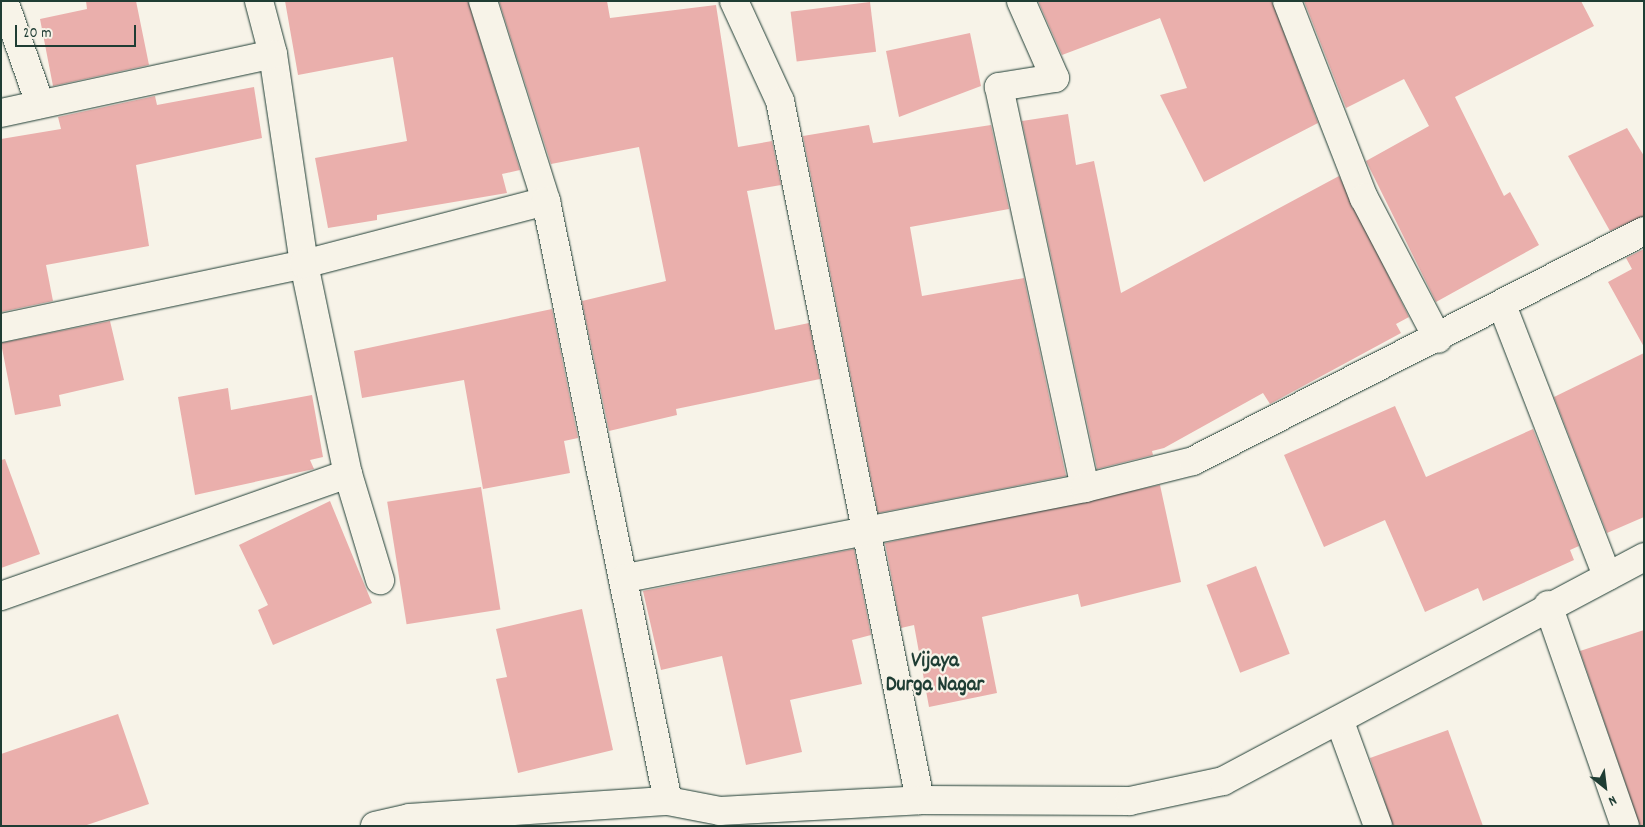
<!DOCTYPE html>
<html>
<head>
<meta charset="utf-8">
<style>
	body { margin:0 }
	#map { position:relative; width:1645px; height:827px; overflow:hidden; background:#f7f3e8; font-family:Dekko,sans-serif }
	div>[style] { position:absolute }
	.building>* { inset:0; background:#eaafac; transform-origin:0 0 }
	.roads { filter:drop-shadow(0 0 1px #1f3d34) drop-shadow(0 0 1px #1f3d34) }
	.minor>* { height:28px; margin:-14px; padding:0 14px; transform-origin:14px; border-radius:14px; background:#f7f3e8 }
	span { translate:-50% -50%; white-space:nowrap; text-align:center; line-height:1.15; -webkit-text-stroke:4.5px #f7f3e8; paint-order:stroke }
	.neighbourhood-label { font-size:21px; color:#1f3d34; font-weight:700 }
	.frame { position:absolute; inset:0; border:2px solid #1f3d34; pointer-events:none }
	.north { position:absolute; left:1580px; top:762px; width:50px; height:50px; -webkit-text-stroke:4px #f7f3e8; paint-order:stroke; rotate:151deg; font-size:14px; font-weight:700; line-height:20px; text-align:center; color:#1f3d34 }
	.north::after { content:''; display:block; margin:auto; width:18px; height:22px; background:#1f3d34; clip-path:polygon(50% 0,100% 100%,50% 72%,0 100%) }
	.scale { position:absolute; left:15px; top:25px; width:121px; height:22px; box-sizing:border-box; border:2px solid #1f3d34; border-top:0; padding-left:6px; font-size:15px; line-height:18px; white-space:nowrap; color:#1f3d34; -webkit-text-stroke:4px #f7f3e8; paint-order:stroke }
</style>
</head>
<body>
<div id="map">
	<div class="building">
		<i style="clip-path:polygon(86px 1px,136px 1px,149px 65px,53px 86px,40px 19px,87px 9px)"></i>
		<i style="clip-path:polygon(285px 1px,468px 1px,520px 170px,502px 174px,507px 193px,377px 215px,377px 220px,328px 228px,315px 158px,407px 141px,393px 57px,298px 75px)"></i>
		<i style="clip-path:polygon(499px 1px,607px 1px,610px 18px,716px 5px,738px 147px,772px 141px,781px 185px,747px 191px,775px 330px,809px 323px,820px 379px,676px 409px,677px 415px,609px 431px,582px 301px,666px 281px,639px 147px,551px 164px)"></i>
		<i style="clip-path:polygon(1038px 1px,1272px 1px,1318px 123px,1204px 182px,1160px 95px,1187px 88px,1160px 18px,1062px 55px)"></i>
		<i style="clip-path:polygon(1304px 1px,1581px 1px,1594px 26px,1455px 97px,1504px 196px,1510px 192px,1539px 245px,1436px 302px,1366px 161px,1429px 126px,1404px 79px,1346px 108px)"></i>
		<i style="left:870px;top:2px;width:50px;height:80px;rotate:83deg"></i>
		<i style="clip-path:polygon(970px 33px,981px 86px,899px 117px,886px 51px)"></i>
		<i style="clip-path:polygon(254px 87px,262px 138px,136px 165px,149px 246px,46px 265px,53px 301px,1px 312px,1px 139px,61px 129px,58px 117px,155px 96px,157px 105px)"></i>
		<i style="clip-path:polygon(1068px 114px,1076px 165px,1094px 161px,1121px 293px,1339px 176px,1409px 317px,1396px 324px,1401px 333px,1270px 404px,1263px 393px,1164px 448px,1152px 451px,1153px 455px,1097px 469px,1022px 121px)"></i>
		<i style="clip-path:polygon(869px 125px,873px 143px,991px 125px,1009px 209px,910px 227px,922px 296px,1024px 278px,1066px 476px,878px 513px,803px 136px)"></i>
		<i style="clip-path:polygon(1627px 128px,1644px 156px,1644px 216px,1610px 231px,1568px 156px)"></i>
		<i style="clip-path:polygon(1644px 249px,1644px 347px,1608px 282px,1632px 269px,1626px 258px)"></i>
		<i style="clip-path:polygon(552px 309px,578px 438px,564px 441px,570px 473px,483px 489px,464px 380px,362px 398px,354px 351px)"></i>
		<i style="clip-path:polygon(110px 321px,124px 380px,59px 395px,61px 406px,15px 415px,1px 343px)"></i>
		<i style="clip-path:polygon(1644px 353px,1644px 517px,1607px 533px,1554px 397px)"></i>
		<i style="clip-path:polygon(228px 388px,231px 410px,312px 395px,323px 457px,310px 460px,314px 469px,195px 495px,178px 397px)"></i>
		<i style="clip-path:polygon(1395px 406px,1426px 477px,1533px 429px,1579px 546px,1570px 550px,1574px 560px,1483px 601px,1478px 588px,1425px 612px,1385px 520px,1324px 547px,1284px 455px)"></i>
		<i style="clip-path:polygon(5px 459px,40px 554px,1px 568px,1px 460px)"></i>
		<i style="clip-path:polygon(1160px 485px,1181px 582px,1081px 607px,1078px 594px,982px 617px,997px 693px,929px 707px,914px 625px,901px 628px,885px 543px)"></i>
		<i style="left:481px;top:487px;width:124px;height:95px;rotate:81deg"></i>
		<i style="clip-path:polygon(330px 501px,372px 603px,273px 645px,258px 610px,268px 605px,239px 545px)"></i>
		<i style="clip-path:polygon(854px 549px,871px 635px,852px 640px,862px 684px,790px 700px,802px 752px,746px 765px,722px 656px,661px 670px,643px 591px)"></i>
		<i style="left:1256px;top:566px;width:94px;height:53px;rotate:69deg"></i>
		<i style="clip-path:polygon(582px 609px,613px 750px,518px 773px,496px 679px,507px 677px,496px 629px)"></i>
		<i style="clip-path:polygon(1644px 630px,1644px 826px,1640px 826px,1580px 651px)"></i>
		<i style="clip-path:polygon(118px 714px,149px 804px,84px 826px,1px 826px,1px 754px)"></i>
		<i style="clip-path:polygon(1448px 730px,1483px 826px,1393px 826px,1370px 758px)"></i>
	</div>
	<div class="roads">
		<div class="minor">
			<i style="left:4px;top:1px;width:109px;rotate:70.7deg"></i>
			<i style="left:259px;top:1px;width:55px;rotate:75.2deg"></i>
			<i style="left:273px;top:54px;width:212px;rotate:81.6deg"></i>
			<i style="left:304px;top:264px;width:215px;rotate:78.2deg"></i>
			<i style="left:348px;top:474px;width:111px;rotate:73.2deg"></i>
			<i style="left:483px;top:1px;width:210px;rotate:72.5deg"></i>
			<i style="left:734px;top:1px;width:110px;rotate:65.3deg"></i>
			<i style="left:780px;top:101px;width:713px;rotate:78.67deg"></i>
			<i style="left:1021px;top:1px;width:84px;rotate:66.2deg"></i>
			<i style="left:1055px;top:78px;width:57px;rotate:170.9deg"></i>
			<i style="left:999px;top:87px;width:410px;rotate:77.9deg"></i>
			<i style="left:1287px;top:1px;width:212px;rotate:68.7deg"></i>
			<i style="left:1364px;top:198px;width:159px;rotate:62.3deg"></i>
			<i style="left:1px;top:113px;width:278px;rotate:-12.2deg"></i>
			<i style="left:1502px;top:305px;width:291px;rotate:68.8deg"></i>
			<i style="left:1px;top:328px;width:310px;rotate:-11.9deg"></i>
			<i style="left:304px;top:264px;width:250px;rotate:-14.6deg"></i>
			<i style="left:546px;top:201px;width:612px;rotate:78.51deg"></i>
			<i style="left:626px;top:578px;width:468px;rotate:-11.1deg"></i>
			<i style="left:1085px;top:488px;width:111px;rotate:-14deg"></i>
			<i style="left:1193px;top:461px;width:506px;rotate:-27.02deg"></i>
			<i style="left:1px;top:596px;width:368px;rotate:-19.4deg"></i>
			<i style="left:1548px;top:605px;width:234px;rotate:70.8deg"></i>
			<i style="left:1340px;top:722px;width:111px;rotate:69.9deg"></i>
			<i style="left:375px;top:826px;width:35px;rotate:-13deg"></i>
			<i style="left:409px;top:818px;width:260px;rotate:-3.8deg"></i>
			<i style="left:668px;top:801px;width:53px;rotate:10.9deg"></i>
			<i style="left:720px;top:811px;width:200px;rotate:-3.1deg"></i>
			<i style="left:920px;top:800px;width:210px;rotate:0.3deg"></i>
			<i style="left:1130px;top:801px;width:95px;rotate:-12.1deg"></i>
			<i style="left:1223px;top:781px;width:477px;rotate:-28deg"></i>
		</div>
	</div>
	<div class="neighbourhood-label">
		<span style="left:935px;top:674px">Vijaya<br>Durga Nagar</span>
	</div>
	<div class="frame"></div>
	<div class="north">N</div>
	<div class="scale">20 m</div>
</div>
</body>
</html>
